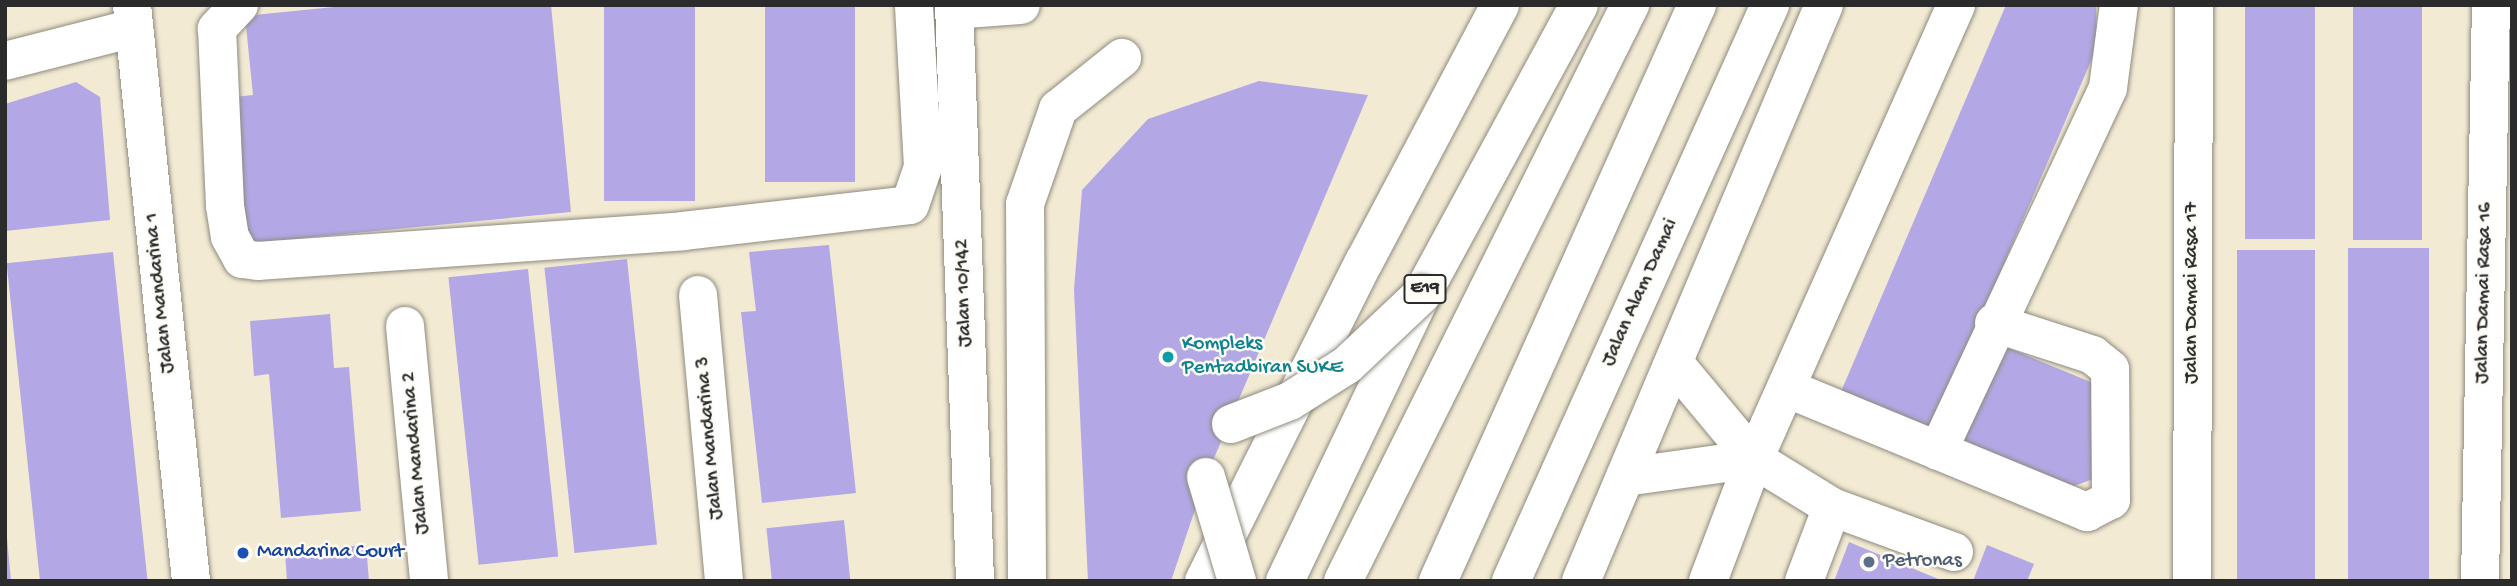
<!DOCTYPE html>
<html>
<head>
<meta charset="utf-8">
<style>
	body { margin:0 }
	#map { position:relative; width:2517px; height:586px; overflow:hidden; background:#f2ead3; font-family:"Gochi Hand",sans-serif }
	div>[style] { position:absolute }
	.building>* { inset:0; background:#b3a8e5; transform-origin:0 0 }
	.roads { filter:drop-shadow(0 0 2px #8e8a7f) drop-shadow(0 0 2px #8e8a7f) }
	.minor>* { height:38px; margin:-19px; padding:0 19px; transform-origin:19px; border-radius:19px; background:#fff }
	.major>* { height:38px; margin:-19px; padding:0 19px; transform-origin:19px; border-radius:19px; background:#fff }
	.highway>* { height:38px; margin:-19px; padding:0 19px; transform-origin:19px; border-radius:19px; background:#fff }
	.bridges { filter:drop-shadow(0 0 2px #8e8a7f) drop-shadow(0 0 2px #8e8a7f) }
	.minor-bridge>* { height:38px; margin:-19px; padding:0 19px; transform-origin:19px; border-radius:19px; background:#fff }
	.dots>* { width:19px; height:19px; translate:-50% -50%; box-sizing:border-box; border:4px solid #fdfcf7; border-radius:50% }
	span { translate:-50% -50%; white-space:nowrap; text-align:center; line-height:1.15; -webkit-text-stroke:5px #fdfcf7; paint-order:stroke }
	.shield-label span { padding:2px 5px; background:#fdfcf7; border:2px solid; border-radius:5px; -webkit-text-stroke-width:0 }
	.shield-label { font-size:19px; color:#2b2b2b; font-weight:700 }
	.street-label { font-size:21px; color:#2b2b2b }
	.culture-label { font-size:21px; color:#0d838f }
	.left { translate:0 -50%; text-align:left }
	.transit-label { font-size:21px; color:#164399 }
	.service-label { font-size:21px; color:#4e5e75 }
	.frame { position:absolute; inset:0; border:7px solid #2b2b2b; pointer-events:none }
</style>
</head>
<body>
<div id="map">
	<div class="building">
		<i style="clip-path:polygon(354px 5px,551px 5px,571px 212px,240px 244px,225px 98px,253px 95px,245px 16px)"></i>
		<i style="left:604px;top:5px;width:91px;height:196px"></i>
		<i style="left:765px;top:5px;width:90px;height:177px"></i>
		<i style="clip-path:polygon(2006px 5px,2096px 5px,2097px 47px,1928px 441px,1837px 401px)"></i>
		<i style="left:2245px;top:5px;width:70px;height:234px"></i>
		<i style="left:2353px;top:5px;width:69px;height:235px"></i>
		<i style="clip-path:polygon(1259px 81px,1368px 95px,1206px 477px,1171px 581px,1088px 581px,1074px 290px,1082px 190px,1148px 119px)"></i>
		<i style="clip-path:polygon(76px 82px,100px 97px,110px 220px,5px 231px,5px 104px)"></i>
		<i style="clip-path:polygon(829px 245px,856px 493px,762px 503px,741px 312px,756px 311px,749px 252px)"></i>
		<i style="left:2348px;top:248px;width:81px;height:333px"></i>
		<i style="left:2315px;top:250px;width:331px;height:78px;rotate:90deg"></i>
		<i style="left:113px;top:252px;width:331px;height:107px;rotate:84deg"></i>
		<i style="left:627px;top:259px;width:287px;height:83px;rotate:84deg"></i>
		<i style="left:528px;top:269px;width:289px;height:80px;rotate:84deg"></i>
		<i style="clip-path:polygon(330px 314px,334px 368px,349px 367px,361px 511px,281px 518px,269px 374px,254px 376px,250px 321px)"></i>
		<i style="clip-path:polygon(1992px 341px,2093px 383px,2093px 479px,2074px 486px,1953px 436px)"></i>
		<i style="left:844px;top:520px;width:61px;height:78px;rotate:84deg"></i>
		<i style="clip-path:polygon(5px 538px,7px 538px,11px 581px,5px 581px)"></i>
		<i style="clip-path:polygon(1849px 542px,1943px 581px,1834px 581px)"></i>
		<i style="clip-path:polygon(366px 545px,369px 581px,287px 581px,285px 552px)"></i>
		<i style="clip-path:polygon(1987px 545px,2034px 564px,2027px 581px,1973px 581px)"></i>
	</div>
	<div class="roads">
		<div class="minor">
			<i style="left:132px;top:5px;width:579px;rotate:84.15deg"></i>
			<i style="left:239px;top:5px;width:33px;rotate:133deg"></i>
			<i style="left:217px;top:29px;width:177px;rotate:87.4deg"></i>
			<i style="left:225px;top:206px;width:31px;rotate:81deg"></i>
			<i style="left:230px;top:237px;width:25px;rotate:61deg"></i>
			<i style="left:242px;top:259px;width:16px;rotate:7deg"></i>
			<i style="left:258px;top:261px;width:426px;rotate:-4deg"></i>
			<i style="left:683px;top:231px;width:228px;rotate:-6.5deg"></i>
			<i style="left:910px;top:205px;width:40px;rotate:-71.1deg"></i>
			<i style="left:923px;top:167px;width:162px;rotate:-93.2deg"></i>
			<i style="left:954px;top:5px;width:576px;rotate:87.91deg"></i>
			<i style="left:955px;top:10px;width:66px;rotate:-4.3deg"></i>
			<i style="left:5px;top:61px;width:133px;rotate:-14.3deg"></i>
			<i style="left:698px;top:295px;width:287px;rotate:84.8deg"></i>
			<i style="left:405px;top:326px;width:256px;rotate:84.6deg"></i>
			<i style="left:1674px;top:363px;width:125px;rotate:50.2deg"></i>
			<i style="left:1754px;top:459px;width:92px;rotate:31.6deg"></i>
			<i style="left:1832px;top:507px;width:79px;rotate:110.7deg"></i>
			<i style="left:1786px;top:388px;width:326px;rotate:22.4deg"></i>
			<i style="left:2087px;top:512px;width:27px;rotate:-27deg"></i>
			<i style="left:2111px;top:500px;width:131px;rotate:-90.4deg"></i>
			<i style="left:2110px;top:369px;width:22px;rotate:-141deg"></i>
			<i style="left:2093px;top:355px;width:104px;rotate:-162.1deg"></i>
			<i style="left:1938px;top:451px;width:401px;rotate:-64.9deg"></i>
			<i style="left:2108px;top:88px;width:84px;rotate:-82.5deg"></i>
			<i style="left:1625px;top:477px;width:130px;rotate:-7.9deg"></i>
			<i style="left:1832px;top:507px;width:130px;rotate:20.2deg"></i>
			<i style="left:1027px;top:581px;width:377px;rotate:-90.3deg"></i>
			<i style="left:1025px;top:204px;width:101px;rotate:-70.8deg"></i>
			<i style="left:1058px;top:109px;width:82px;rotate:-38.6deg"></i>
			<i style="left:1708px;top:581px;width:130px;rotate:-69.3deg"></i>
			<i style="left:1754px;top:459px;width:497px;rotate:-66deg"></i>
			<i style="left:2192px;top:581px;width:576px;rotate:-89.8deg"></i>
			<i style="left:2480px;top:581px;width:576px;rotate:-88.91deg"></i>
		</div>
		<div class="major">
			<i style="left:1511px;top:581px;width:632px;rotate:-65.79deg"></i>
			<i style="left:1581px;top:581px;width:625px;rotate:-67.13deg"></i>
		</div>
		<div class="highway">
			<i style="left:1204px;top:581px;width:357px;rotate:-63.4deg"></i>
			<i style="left:1364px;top:262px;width:291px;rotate:-62.1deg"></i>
			<i style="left:1285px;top:581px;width:318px;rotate:-64.5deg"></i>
			<i style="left:1422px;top:294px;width:329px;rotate:-61.5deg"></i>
			<i style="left:1343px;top:581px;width:644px;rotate:-63.51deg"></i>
			<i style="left:1438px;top:581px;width:632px;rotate:-65.79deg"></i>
		</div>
	</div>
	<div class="bridges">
		<div class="minor-bridge">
			<i style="left:1231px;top:424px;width:63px;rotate:-21.3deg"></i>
			<i style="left:1290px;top:401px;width:67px;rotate:-32.3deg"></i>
			<i style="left:1347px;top:365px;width:103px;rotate:-43.4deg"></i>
			<i style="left:1206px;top:477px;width:109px;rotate:73.4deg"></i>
		</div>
	</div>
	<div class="dots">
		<i style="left:1168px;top:357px;background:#0f9aa8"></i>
		<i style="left:243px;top:553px;background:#1a4fb4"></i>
		<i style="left:1869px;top:562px;background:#5c6f8a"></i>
	</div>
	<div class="shield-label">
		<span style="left:1425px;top:289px">E19</span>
	</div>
	<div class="street-label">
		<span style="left:161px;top:293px;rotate:-96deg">Jalan Mandarina 1</span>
		<span style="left:965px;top:293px;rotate:-92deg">Jalan 10/142</span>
		<span style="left:1641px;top:293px;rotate:-66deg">Jalan Alam Damai</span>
		<span style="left:2193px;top:293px;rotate:-90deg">Jalan Damai Rasa 17</span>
		<span style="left:2485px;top:293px;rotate:-89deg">Jalan Damai Rasa 16</span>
		<span style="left:711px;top:438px;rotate:-95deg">Jalan Mandarina 3</span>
		<span style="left:417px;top:453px;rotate:-95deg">Jalan Mandarina 2</span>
	</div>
	<div class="culture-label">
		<span class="left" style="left:1182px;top:357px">Kompleks<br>Pentadbiran SUKE</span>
	</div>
	<div class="transit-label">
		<span class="left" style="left:257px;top:553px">Mandarina Court</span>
	</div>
	<div class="service-label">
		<span class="left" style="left:1883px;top:562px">Petronas</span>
	</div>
	<div class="frame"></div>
</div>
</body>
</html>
